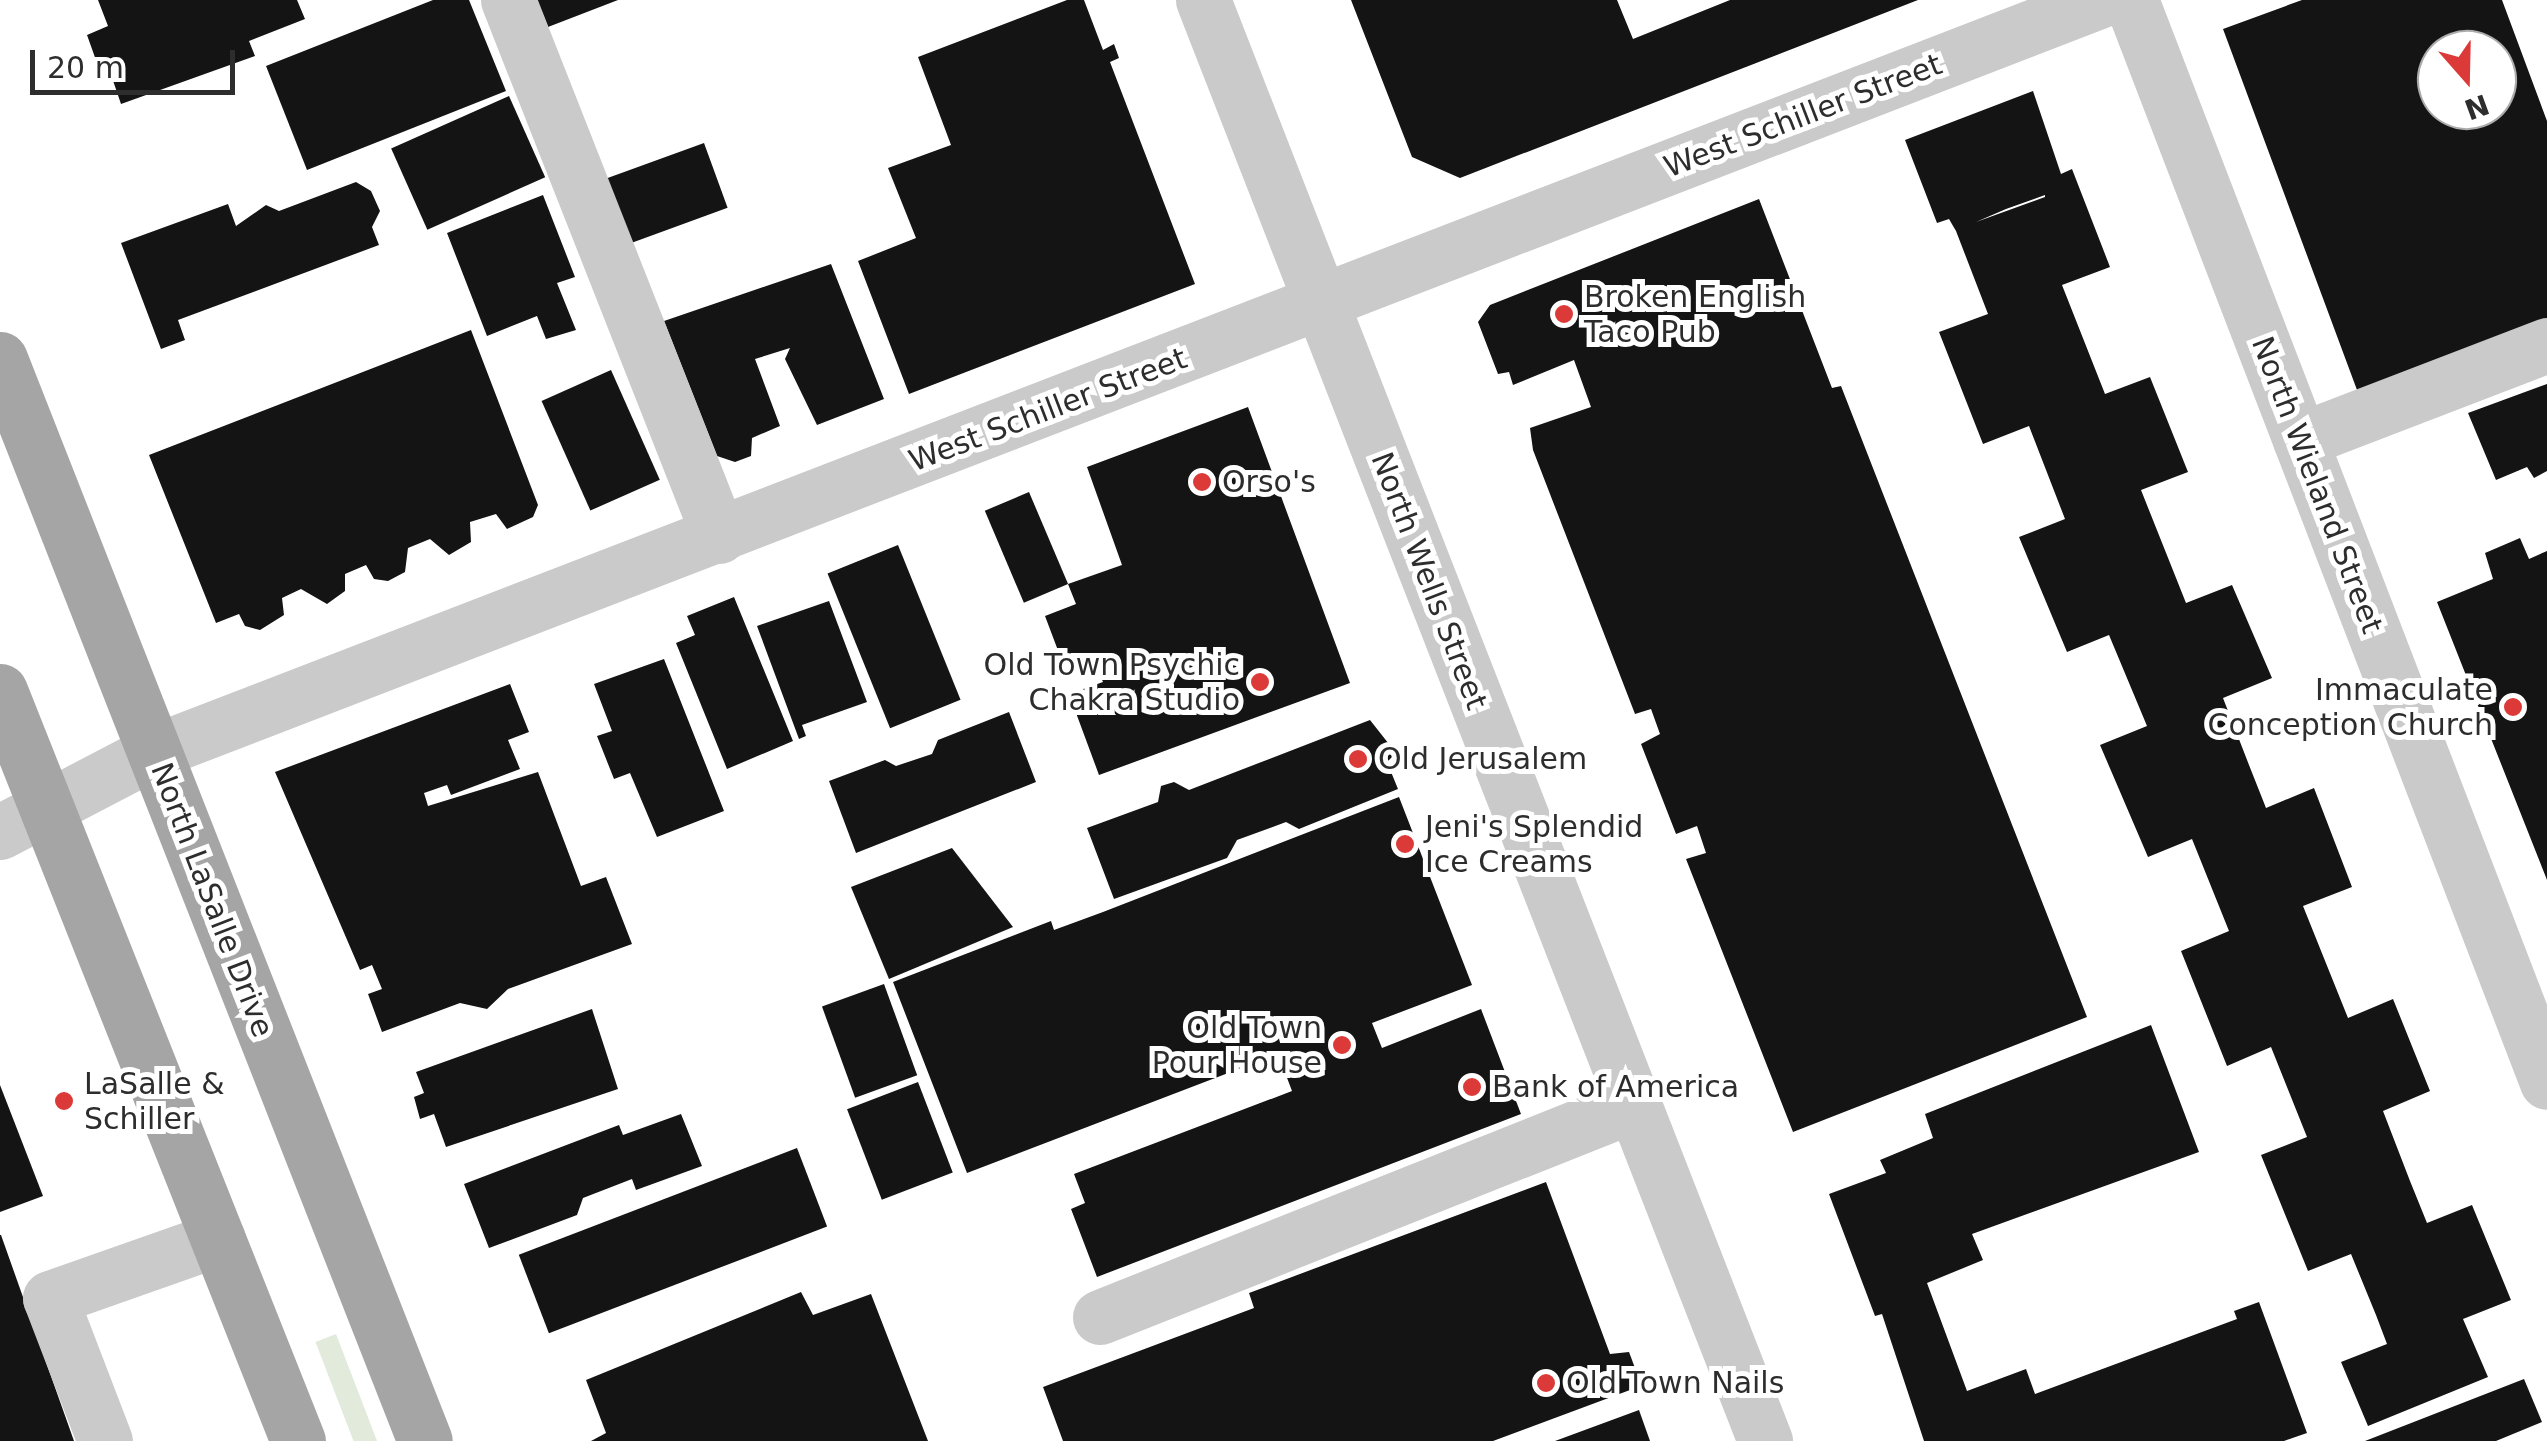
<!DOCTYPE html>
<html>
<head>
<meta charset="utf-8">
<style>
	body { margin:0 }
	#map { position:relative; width:2547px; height:1441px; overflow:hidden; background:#fff; font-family:"DejaVu Sans",sans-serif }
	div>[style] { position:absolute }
	.green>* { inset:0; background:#e1eadb; transform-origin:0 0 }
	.building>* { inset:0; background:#141414; transform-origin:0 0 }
	.minor>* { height:55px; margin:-27.5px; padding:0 27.5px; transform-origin:27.5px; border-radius:27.5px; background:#cacaca }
	.major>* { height:55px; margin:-27.5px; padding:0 27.5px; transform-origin:27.5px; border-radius:27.5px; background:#a5a5a5 }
	.dots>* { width:28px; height:28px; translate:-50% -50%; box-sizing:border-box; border:5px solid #fff; border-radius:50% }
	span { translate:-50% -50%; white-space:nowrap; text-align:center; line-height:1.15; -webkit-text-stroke:10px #fff; paint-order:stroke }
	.street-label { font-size:30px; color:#2d2d2d }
	.poi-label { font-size:30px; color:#2d2d2d }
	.left { translate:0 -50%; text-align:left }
	.right { translate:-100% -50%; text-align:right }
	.north { position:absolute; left:2417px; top:30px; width:100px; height:100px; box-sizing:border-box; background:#fff; border:2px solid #ababab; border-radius:50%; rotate:160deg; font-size:28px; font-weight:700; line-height:40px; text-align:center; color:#2d2d2d }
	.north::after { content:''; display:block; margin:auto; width:35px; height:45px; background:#db3a38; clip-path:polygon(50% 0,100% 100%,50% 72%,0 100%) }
	.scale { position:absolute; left:30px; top:50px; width:205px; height:45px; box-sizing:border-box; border:5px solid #2d2d2d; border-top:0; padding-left:12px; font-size:30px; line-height:35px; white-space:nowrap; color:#2d2d2d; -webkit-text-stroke:8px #fff; paint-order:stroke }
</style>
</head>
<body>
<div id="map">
	<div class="green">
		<i style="left:336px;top:1334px;width:115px;height:22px;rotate:69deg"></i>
	</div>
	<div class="building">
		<i style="clip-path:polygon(98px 0,297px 0,305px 19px,249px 41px,255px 56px,121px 104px,106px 60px,97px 63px,87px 35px,108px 26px)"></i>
		<i style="clip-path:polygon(433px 0,469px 0,506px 91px,307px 170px,266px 66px)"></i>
		<i style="clip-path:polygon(537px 0,618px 0,548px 27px)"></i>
		<i style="clip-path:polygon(1067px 0,1084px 0,1103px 50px,1114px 44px,1119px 58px,1110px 62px,1195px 284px,909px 394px,858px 261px,916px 238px,888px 168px,951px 145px,918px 57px)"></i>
		<i style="clip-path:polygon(1351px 0,1617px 0,1633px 39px,1730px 0,1918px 0,1460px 178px,1412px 157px)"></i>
		<i style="clip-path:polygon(evenodd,2302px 0,2502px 0,2547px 121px,2547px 319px,2357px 390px,2223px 29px,2302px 0,2437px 50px,2497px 50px,2497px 110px,2437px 110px,2437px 50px)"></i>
		<i style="clip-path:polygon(evenodd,2033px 91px,2061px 174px,2072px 169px,2110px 267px,2062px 285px,2105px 394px,2150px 377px,2188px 472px,2141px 490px,2186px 603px,2232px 585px,2272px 678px,2223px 698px,2249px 765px,2266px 808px,2314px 788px,2352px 887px,2303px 906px,2348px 1018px,2393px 999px,2430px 1091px,2383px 1111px,2410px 1181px,2427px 1223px,2472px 1205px,2511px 1300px,2463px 1319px,2488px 1377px,2368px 1426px,2341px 1362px,2387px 1344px,2376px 1315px,2351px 1254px,2308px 1271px,2261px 1155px,2307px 1137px,2271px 1047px,2227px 1066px,2181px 951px,2229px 931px,2192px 839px,2148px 857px,2100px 745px,2147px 726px,2109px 635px,2067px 652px,2019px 537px,2065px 519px,2029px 426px,1983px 444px,1939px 332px,1988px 314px,1956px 231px,1949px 219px,1937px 223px,1905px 140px,2033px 91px,2045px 195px,2045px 197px,1976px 222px,2006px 209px,2045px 195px)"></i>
		<i style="left:509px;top:96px;width:89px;height:129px;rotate:66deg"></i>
		<i style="left:704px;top:143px;width:69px;height:104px;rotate:70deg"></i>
		<i style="clip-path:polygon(356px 182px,371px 191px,380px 211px,372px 227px,379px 245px,178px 320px,185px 340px,161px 349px,121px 243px,228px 204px,236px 226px,266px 205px,279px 211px)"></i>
		<i style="clip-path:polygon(543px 195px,575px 277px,557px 283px,576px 330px,546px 339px,537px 316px,487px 336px,447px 233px)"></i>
		<i style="clip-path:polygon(1759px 199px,1832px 388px,1841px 386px,2087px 1017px,1793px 1132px,1686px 859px,1706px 853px,1697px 826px,1676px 834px,1641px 744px,1660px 734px,1651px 709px,1635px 714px,1533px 450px,1530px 428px,1591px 407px,1574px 360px,1513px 385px,1509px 372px,1498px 374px,1478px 322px,1490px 305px)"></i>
		<i style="clip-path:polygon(831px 264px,884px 399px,817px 425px,785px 359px,790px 348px,755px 359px,780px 426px,752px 438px,751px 456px,735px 462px,717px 456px,664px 321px)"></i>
		<i style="clip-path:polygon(471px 330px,538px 505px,533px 517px,507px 529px,496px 514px,470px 522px,471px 542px,449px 555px,430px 539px,408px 548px,405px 572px,388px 581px,374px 579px,366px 565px,345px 574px,345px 591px,327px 604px,301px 589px,282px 598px,284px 615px,260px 630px,245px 626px,239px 614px,216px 623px,149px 455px)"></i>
		<i style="left:611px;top:370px;width:120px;height:76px;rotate:66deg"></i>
		<i style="clip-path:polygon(2547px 384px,2547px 471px,2534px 478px,2527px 467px,2496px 480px,2468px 413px)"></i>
		<i style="clip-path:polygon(1248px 407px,1350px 683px,1099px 775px,1069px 694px,1103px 682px,1096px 666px,1068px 677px,1045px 616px,1076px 604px,1068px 584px,1122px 565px,1087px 467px)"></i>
		<i style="left:1029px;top:492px;width:100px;height:48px;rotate:67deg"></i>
		<i style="clip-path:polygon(2520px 538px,2529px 559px,2547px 551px,2547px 880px,2437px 602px,2493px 579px,2485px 553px)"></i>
		<i style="left:898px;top:545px;width:167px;height:76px;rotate:68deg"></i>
		<i style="clip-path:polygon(734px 597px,793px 741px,727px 769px,676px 643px,695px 635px,687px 616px)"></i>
		<i style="clip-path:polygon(829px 601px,867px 702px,802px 725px,806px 736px,799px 739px,757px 626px)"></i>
		<i style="clip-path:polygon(664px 659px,724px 811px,657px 837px,630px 773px,614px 779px,597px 736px,612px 731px,594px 684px)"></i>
		<i style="clip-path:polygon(510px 684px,529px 732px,508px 740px,520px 769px,451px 795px,447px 785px,424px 793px,428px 806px,538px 772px,581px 886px,606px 877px,632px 944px,508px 989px,487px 1009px,460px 1003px,382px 1032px,368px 994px,382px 989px,372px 965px,360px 970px,275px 772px)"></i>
		<i style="clip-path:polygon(1009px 712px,1036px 782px,856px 853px,829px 781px,885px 760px,896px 766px,932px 754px,938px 740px)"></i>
		<i style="clip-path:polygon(1370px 720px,1396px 753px,1387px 762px,1398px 789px,1299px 829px,1286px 822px,1237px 840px,1227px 858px,1114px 899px,1087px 828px,1158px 802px,1161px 786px,1174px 782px,1189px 790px)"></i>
		<i style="clip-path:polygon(1399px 797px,1472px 985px,1372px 1023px,1382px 1048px,1481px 1009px,1521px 1114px,1097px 1277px,1071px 1209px,1085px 1203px,1074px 1174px,1292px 1091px,1278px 1054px,967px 1173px,893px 982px,1051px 921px,1054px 930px,1103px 912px)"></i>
		<i style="clip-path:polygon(952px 848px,1013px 927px,889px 979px,851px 887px)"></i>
		<i style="left:884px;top:984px;width:97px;height:66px;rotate:70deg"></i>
		<i style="clip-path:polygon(592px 1009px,618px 1089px,446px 1147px,434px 1114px,420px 1119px,414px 1097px,424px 1093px,416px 1072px)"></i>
		<i style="clip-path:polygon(2151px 1025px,2199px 1152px,1972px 1234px,1983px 1260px,1927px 1283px,1967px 1391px,2026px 1369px,2035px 1394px,2237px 1319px,2234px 1311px,2259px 1302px,2307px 1433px,2284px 1441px,1924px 1441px,1882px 1314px,1875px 1316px,1829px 1194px,1886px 1173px,1880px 1160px,1933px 1138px,1925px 1114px)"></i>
		<i style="left:918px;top:1082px;width:97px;height:76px;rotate:69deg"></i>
		<i style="clip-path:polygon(0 1085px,43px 1196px,0 1212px)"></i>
		<i style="clip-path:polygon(681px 1114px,702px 1166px,636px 1190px,632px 1179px,583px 1198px,577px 1215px,489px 1248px,464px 1184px,619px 1125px,623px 1135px)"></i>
		<i style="left:797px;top:1148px;width:84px;height:298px;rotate:69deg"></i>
		<i style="clip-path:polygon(1546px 1182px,1610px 1354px,1629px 1352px,1638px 1376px,1630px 1390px,1493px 1441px,1063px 1441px,1043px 1387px,1254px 1308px,1249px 1293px)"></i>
		<i style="clip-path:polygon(0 1235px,1px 1235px,74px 1441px,0 1441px)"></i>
		<i style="clip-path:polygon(801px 1292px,813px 1315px,871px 1294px,928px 1441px,591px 1441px,606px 1433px,586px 1380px)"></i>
		<i style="clip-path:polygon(2524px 1379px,2542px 1422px,2496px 1441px,2365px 1441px)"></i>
		<i style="clip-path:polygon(1639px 1410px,1650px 1441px,1555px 1441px)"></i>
	</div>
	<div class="minor">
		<i style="left:508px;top:0;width:576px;rotate:68.51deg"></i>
		<i style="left:1203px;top:0;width:1547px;rotate:68.69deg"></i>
		<i style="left:2131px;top:0;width:1159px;rotate:68.97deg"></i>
		<i style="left:2300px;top:440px;width:265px;rotate:-21deg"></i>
		<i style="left:0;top:832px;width:173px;rotate:-27.6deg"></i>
		<i style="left:153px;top:752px;width:2089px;rotate:-21.1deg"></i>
		<i style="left:1100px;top:1317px;width:574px;rotate:-21.69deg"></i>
		<i style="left:105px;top:1441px;width:153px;rotate:-111deg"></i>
		<i style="left:50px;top:1298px;width:178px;rotate:-19.4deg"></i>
	</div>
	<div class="major">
		<i style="left:0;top:359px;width:1162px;rotate:68.56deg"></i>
		<i style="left:0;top:691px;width:807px;rotate:68.33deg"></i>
	</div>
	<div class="dots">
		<i style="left:1564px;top:314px;background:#db3a38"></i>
		<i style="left:1202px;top:482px;background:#db3a38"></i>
		<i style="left:1260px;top:682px;background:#db3a38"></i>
		<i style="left:2513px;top:707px;background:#db3a38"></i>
		<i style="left:1358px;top:759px;background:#db3a38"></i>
		<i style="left:1405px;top:844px;background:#db3a38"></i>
		<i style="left:1342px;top:1045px;background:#db3a38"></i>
		<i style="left:1472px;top:1087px;background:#db3a38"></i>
		<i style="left:64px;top:1101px;background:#db3a38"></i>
		<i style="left:1546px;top:1383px;background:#db3a38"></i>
	</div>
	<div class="street-label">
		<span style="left:1803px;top:116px;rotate:-21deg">West Schiller Street</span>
		<span style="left:1048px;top:410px;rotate:-21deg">West Schiller Street</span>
		<span style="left:2317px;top:485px;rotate:69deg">North Wieland Street</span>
		<span style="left:1429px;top:581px;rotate:69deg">North Wells Street</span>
		<span style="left:212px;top:900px;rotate:69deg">North LaSalle Drive</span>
	</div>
	<div class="poi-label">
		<span class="left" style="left:1584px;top:314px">Broken English<br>Taco Pub</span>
		<span class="left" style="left:1222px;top:482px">Orso's</span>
		<span class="right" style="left:1240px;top:682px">Old Town Psychic<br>Chakra Studio</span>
		<span class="right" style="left:2493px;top:707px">Immaculate<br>Conception Church</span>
		<span class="left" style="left:1378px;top:759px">Old Jerusalem</span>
		<span class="left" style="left:1425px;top:844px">Jeni's Splendid<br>Ice Creams</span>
		<span class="right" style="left:1322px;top:1045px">Old Town<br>Pour House</span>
		<span class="left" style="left:84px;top:1101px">LaSalle &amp;<br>Schiller</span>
		<span class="left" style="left:1492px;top:1087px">Bank of America</span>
		<span class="left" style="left:1566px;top:1383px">Old Town Nails</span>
	</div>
	<div class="north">N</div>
	<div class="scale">20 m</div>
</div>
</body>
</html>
